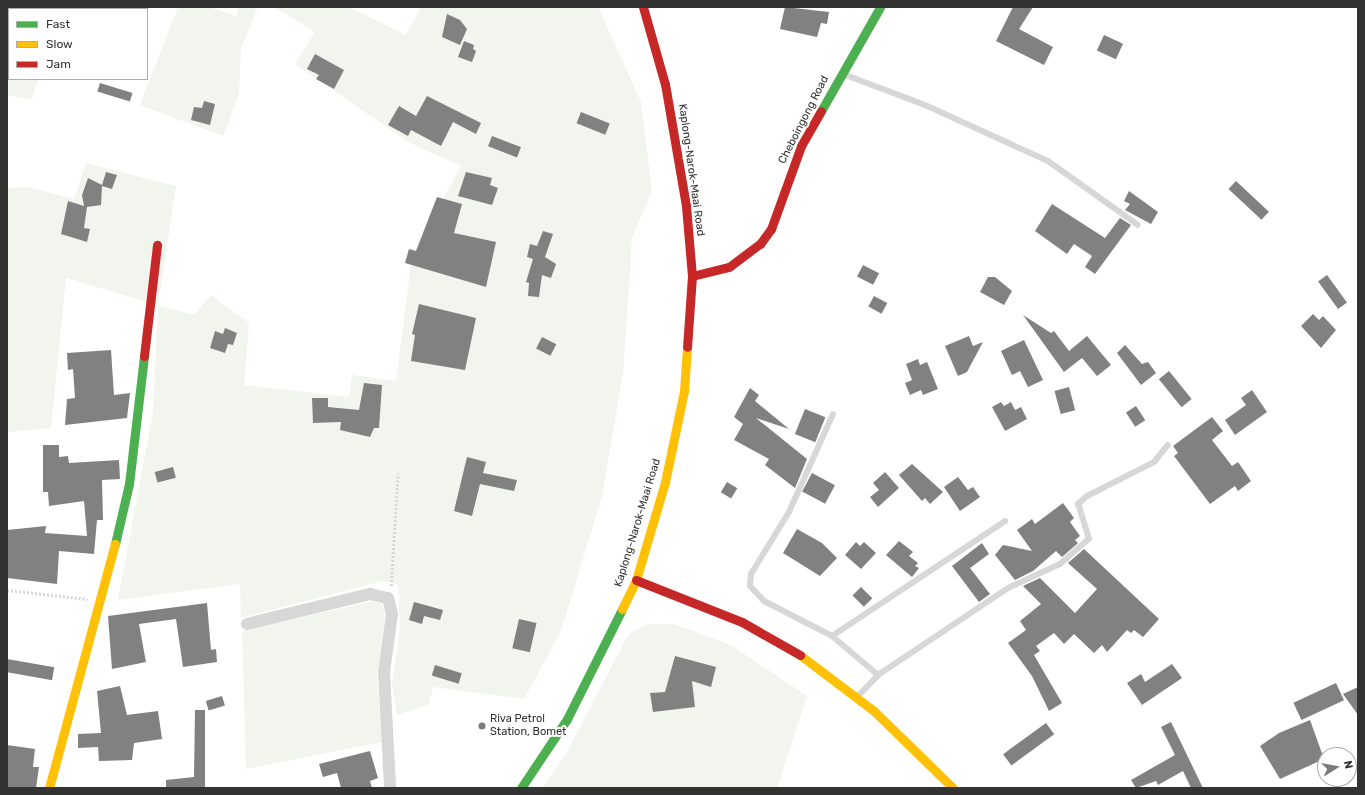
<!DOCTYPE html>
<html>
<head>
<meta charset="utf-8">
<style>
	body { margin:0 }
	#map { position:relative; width:1365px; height:795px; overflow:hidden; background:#fff; font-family:Rubik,sans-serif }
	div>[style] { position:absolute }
	.green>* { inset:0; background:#f1f5ed }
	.building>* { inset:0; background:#818181; transform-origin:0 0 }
	.path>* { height:2.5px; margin-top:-1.25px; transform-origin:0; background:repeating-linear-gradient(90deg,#d6d6d6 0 2px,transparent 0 4px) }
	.lane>* { height:6px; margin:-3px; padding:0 3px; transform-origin:3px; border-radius:3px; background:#d7d7d7 }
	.street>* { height:12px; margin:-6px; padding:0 6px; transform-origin:6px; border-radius:6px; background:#d7d7d7 }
	.fast>* { height:9px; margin:-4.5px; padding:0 4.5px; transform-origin:4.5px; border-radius:4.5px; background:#4caf50 }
	.slow>* { height:9px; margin:-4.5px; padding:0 4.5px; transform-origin:4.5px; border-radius:4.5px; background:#ffc107 }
	.jam>* { height:9px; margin:-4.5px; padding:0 4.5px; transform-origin:4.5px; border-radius:4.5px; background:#c62828 }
	.dots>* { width:11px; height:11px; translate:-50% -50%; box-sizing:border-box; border:2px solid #fff; border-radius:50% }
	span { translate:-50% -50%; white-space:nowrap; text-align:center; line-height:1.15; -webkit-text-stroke:4px #fff; paint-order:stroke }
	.street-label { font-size:11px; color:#333 }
	.poi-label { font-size:11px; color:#333 }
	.left { translate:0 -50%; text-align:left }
	.frame { position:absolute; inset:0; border:8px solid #333; pointer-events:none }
	.legend { position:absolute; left:8px; top:8px; width:140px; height:72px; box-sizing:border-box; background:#fff; border:1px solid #adadad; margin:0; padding:5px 7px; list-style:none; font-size:12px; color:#333 }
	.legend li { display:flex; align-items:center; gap:8px; height:20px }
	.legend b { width:20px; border:1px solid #adadad }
	.north { position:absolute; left:1317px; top:747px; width:40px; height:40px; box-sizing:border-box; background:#fff; border:1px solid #adadad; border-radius:50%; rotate:79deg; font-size:11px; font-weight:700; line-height:16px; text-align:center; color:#333 }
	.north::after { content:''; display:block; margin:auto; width:14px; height:18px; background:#7a7a7a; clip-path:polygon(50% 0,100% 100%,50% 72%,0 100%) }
</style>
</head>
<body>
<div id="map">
	<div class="green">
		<i style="clip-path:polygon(7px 7px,81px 7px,9px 9px,9px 79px,38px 79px,32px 100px,7px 95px)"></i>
		<i style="clip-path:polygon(178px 7px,208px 7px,237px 16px,238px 7px,258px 7px,241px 48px,239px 94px,223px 136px,140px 105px)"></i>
		<i style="clip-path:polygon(274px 7px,348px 7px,406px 35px,421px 7px,598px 7px,641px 102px,652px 191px,632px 238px,623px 374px,602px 496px,561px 631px,524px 699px,433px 687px,429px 704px,397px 715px,392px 684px,400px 630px,398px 584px,382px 581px,241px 618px,240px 584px,118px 600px,153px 412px,158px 305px,66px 278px,51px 428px,7px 432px,7px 188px,27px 187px,74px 199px,86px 163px,176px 186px,158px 305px,194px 315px,211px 295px,249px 323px,244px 385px,349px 397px,352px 375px,396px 381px,412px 257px,461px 166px,410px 143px,295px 64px,315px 32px)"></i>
		<i style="clip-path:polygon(374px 601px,381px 604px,385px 614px,377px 675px,382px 742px,246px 769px,242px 631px)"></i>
		<i style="clip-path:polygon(648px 624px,673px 624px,731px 645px,807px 696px,777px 788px,542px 788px,566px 754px,628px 635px)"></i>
	</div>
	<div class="building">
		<i style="clip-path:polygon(785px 7px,829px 12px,827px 24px,821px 23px,817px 37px,780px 29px)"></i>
		<i style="clip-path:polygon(1013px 7px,1033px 7px,1019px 29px,1053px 47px,1044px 65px,996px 41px)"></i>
		<i style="clip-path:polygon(447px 14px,460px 20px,467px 29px,460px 45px,442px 37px)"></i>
		<i style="left:1104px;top:35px;width:21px;height:17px;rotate:25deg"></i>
		<i style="clip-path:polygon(464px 41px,474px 45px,473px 49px,476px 51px,472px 62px,458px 57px)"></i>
		<i style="clip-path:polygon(315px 54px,344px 70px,334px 89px,316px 79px,319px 75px,307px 69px)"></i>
		<i style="left:100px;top:83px;width:34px;height:9px;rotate:17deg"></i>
		<i style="clip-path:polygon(427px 96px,481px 123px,476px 134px,453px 122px,441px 146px,411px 130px,408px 136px,388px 125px,399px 106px,416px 116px)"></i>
		<i style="clip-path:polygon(204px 101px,215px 104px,210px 125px,191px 120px,194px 107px,202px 108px)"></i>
		<i style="left:581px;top:112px;width:31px;height:12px;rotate:22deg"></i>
		<i style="left:492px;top:136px;width:31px;height:11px;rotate:21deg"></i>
		<i style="clip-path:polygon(106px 172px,117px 175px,112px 189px,102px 186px,101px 205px,87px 207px,84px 228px,90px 229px,87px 242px,61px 234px,68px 201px,84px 206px,82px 195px,88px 178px,102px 185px)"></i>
		<i style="clip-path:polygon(466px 172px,492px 178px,490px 185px,498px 188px,492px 205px,458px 196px)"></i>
		<i style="left:1236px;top:181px;width:45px;height:11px;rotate:43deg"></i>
		<i style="clip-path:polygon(1129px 191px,1158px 212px,1151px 224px,1125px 210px,1130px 204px,1124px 201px)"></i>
		<i style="clip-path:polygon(437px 197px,462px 204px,454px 233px,496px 242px,486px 287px,405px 263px,409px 249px,416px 251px)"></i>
		<i style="clip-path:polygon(1052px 204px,1105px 238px,1120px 218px,1131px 225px,1095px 274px,1085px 267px,1092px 256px,1074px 244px,1067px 254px,1035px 231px)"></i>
		<i style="clip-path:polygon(543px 231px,553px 234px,545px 257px,556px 264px,551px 278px,542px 275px,539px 297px,528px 296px,529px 283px,526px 282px,533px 259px,527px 257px,530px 244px,537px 246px)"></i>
		<i style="left:863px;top:265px;width:18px;height:13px;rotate:27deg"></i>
		<i style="left:1327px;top:275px;width:34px;height:11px;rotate:54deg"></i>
		<i style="clip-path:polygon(988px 277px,995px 277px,1012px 291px,1004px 305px,980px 292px)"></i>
		<i style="left:874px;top:296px;width:15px;height:12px;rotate:28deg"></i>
		<i style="clip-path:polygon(419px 304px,476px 318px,465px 370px,411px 361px,415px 335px,412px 334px)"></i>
		<i style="clip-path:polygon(1313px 314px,1319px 320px,1323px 316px,1336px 330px,1321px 348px,1301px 326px)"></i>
		<i style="clip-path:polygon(1023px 315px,1051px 333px,1054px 331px,1069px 351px,1087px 336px,1111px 365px,1097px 376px,1082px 358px,1064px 372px)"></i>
		<i style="clip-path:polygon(225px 328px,237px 333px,233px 345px,228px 344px,225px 353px,210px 348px,215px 331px,223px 334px)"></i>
		<i style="clip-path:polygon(969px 336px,973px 346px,983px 342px,967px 372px,958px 376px,945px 346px)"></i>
		<i style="left:542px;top:337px;width:16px;height:13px;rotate:27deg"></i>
		<i style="clip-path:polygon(1024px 340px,1043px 380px,1028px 387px,1020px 371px,1012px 375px,1001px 351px)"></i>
		<i style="clip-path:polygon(1125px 345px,1142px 364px,1148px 362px,1156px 373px,1141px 385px,1117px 353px)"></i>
		<i style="clip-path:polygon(111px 350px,114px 395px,130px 393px,127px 418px,65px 425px,67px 399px,75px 398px,73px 369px,68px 370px,67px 353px)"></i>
		<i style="clip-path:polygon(918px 359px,920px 365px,927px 362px,938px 389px,923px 395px,921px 390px,910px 395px,905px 383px,912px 380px,906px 364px)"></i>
		<i style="left:1169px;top:371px;width:36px;height:13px;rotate:51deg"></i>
		<i style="clip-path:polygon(364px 383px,382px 385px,379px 428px,374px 428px,370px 437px,340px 430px,341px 422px,313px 423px,312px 398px,328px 398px,328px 407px,359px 410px)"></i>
		<i style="left:1069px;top:387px;width:24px;height:15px;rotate:75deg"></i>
		<i style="clip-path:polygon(750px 388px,759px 395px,755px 401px,789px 429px,756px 418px,807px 459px,795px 488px,765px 465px,769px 459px,734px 440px,743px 424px,734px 417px)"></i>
		<i style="clip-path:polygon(1252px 390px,1267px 412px,1235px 435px,1225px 420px,1246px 405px,1241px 398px)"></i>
		<i style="clip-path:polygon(1001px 402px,1004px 406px,1011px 402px,1015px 410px,1021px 407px,1027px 419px,1005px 431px,992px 407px)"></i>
		<i style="left:1136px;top:406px;width:17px;height:12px;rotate:57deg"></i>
		<i style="left:805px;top:409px;width:22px;height:27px;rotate:22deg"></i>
		<i style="clip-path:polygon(1212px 417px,1223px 431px,1212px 440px,1232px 466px,1238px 462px,1251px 481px,1238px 491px,1235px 486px,1210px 504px,1174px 456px,1178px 453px,1173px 446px)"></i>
		<i style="clip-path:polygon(43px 445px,59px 445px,59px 457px,68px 456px,69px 463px,119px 460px,120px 479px,102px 480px,103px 520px,97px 520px,94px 554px,59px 551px,57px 584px,7px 578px,7px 530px,46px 526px,45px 533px,87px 536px,84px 501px,49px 506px,48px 492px,43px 492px)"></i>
		<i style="clip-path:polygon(467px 457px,486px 462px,483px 473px,517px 480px,514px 491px,480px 484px,472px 516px,454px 511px)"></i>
		<i style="clip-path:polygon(912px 464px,943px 492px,930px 504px,925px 498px,922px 501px,899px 475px)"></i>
		<i style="left:173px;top:467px;width:11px;height:19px;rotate:75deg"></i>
		<i style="clip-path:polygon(885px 472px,899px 488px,878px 507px,870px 497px,879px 490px,873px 483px)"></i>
		<i style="left:812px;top:473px;width:26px;height:21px;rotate:28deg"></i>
		<i style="clip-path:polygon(958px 477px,968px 490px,973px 487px,980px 497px,960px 511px,944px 487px)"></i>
		<i style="left:727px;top:482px;width:12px;height:12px;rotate:31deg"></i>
		<i style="clip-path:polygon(1063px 503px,1074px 518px,1070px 522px,1080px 536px,1075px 540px,1078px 543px,1062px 557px,1056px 551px,1033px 571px,1015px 580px,995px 555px,1003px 545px,1032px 551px,1017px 530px,1032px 519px,1035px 524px)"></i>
		<i style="clip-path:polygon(797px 529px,822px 543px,837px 558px,820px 576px,783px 553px)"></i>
		<i style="clip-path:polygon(899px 541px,913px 552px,909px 556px,918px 563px,915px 566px,919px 568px,912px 577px,886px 555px)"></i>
		<i style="clip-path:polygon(856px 542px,860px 546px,864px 542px,876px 553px,861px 569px,845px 555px)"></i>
		<i style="clip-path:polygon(982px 543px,989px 554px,970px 568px,990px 594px,979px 602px,952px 566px)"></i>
		<i style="clip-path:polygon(1084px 549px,1159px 619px,1143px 637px,1134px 630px,1131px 633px,1127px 630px,1107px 652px,1102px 645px,1094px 653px,1074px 634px,1064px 644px,1054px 633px,1036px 646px,1040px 651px,1034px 655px,1062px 703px,1049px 711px,1032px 676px,1008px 643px,1026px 630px,1020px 621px,1041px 604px,1023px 586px,1040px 578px,1075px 613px,1097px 589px,1068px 563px)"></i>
		<i style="left:861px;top:587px;width:16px;height:12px;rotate:45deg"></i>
		<i style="clip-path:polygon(414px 602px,443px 610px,440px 620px,424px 616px,422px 624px,409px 620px)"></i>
		<i style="clip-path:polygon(207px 603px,211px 650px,216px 649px,217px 662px,183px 667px,176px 619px,139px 624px,146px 662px,112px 669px,108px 616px)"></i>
		<i style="left:519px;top:619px;width:18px;height:30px;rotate:13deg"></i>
		<i style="clip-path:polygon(675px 656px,716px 667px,711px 687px,692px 681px,695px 707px,653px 712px,650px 693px,665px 692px)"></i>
		<i style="left:7px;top:659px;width:48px;height:13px;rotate:10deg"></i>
		<i style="clip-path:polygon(1172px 664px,1182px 678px,1142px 705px,1127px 683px,1141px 674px,1145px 682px)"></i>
		<i style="left:435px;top:665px;width:28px;height:11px;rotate:17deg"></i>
		<i style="left:1336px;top:683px;width:19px;height:47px;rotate:65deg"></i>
		<i style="clip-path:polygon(120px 686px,127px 715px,158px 711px,162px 739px,134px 743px,132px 760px,99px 761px,98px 747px,78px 748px,78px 734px,101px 733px,97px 691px)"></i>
		<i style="clip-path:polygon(1358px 687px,1358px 715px,1343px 694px)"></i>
		<i style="left:222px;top:696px;width:10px;height:17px;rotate:73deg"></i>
		<i style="clip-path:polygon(195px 710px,205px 710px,205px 788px,166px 788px,166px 780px,194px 777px)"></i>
		<i style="clip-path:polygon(1310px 720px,1324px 759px,1280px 779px,1260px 746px,1279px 733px)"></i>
		<i style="clip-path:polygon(1171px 722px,1203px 788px,1191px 788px,1183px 771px,1158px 785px,1156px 781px,1136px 788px,1131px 780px,1175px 755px,1161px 727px)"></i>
		<i style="left:1046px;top:723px;width:14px;height:53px;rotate:54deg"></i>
		<i style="clip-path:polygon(7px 745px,35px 749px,33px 767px,39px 767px,36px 788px,7px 788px)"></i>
		<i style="clip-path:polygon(370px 751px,378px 778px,370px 781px,372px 788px,341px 788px,337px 773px,323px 777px,319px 764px)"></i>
	</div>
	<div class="path">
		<i style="left:391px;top:586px;width:113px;rotate:-86.5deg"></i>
		<i style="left:7px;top:590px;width:81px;rotate:6.4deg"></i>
	</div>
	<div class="lane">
		<i style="left:843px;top:74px;width:88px;rotate:20.7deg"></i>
		<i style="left:925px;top:105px;width:135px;rotate:24.5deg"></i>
		<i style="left:1048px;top:161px;width:110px;rotate:35.4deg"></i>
		<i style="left:833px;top:414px;width:107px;rotate:114.2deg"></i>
		<i style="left:789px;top:512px;width:73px;rotate:121.5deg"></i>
		<i style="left:751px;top:574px;width:12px;rotate:95deg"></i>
		<i style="left:750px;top:586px;width:21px;rotate:47deg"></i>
		<i style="left:764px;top:601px;width:76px;rotate:27.2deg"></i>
		<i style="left:832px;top:636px;width:60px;rotate:40.3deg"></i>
		<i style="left:832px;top:636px;width:208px;rotate:-33.6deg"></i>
		<i style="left:859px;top:695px;width:28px;rotate:-46deg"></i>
		<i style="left:878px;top:675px;width:156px;rotate:-33.8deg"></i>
		<i style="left:1008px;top:588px;width:57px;rotate:-24.8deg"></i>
		<i style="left:1060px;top:564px;width:38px;rotate:-41deg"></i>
		<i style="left:1089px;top:539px;width:37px;rotate:-107deg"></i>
		<i style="left:1078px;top:504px;width:12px;rotate:-42deg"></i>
		<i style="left:1087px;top:496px;width:75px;rotate:-26.9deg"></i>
		<i style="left:1154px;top:462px;width:22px;rotate:-51deg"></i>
	</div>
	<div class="street">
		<i style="left:247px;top:624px;width:127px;rotate:-13.7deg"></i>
		<i style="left:370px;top:594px;width:18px;rotate:13deg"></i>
		<i style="left:388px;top:598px;width:16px;rotate:76deg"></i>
		<i style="left:392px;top:614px;width:59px;rotate:97.9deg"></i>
		<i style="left:384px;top:672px;width:116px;rotate:87deg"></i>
	</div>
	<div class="fast">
		<i style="left:821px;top:111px;width:120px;rotate:-60.4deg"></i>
		<i style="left:115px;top:544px;width:62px;rotate:-76.9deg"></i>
		<i style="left:129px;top:484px;width:129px;rotate:-83.3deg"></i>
		<i style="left:521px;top:788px;width:83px;rotate:-56.3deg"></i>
		<i style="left:567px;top:719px;width:123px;rotate:-63.4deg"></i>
	</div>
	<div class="slow">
		<i style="left:622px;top:609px;width:32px;rotate:-64deg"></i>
		<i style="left:636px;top:580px;width:102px;rotate:-73.5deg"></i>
		<i style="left:665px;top:482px;width:93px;rotate:-78.2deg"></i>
		<i style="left:684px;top:391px;width:44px;rotate:-86.1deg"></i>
		<i style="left:800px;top:655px;width:93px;rotate:37.1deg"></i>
		<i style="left:874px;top:711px;width:110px;rotate:44.3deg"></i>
		<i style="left:49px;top:788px;width:253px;rotate:-74.9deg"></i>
	</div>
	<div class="jam">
		<i style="left:643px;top:7px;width:80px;rotate:74.1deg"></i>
		<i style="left:665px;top:84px;width:124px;rotate:80.2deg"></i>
		<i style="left:686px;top:206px;width:70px;rotate:85.1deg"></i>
		<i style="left:692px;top:276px;width:71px;rotate:94deg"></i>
		<i style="left:692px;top:276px;width:38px;rotate:-14deg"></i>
		<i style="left:729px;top:267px;width:39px;rotate:-37deg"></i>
		<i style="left:760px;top:244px;width:19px;rotate:-54deg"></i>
		<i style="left:771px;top:229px;width:88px;rotate:-70.1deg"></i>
		<i style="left:801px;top:146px;width:40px;rotate:-60.3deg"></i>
		<i style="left:144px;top:356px;width:112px;rotate:-83.3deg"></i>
		<i style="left:636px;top:580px;width:114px;rotate:21.6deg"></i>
		<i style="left:742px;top:622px;width:67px;rotate:29.6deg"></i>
	</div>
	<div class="dots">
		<i style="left:482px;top:726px;background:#7a7a7a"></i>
	</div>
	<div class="street-label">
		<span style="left:804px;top:120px;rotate:-63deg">Cheboingong Road</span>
		<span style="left:691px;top:170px;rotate:82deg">Kaplong-Narok-Maai Road</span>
		<span style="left:638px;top:523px;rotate:-73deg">Kaplong-Narok-Maai Road</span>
	</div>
	<div class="poi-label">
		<span class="left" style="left:490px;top:726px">Riva Petrol<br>Station, Bomet</span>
	</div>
	<div class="frame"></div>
	<ul class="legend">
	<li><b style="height:5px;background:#4caf50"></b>Fast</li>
	<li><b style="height:5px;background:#ffc107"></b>Slow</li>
	<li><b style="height:5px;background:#c62828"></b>Jam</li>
	</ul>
	<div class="north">N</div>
</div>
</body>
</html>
